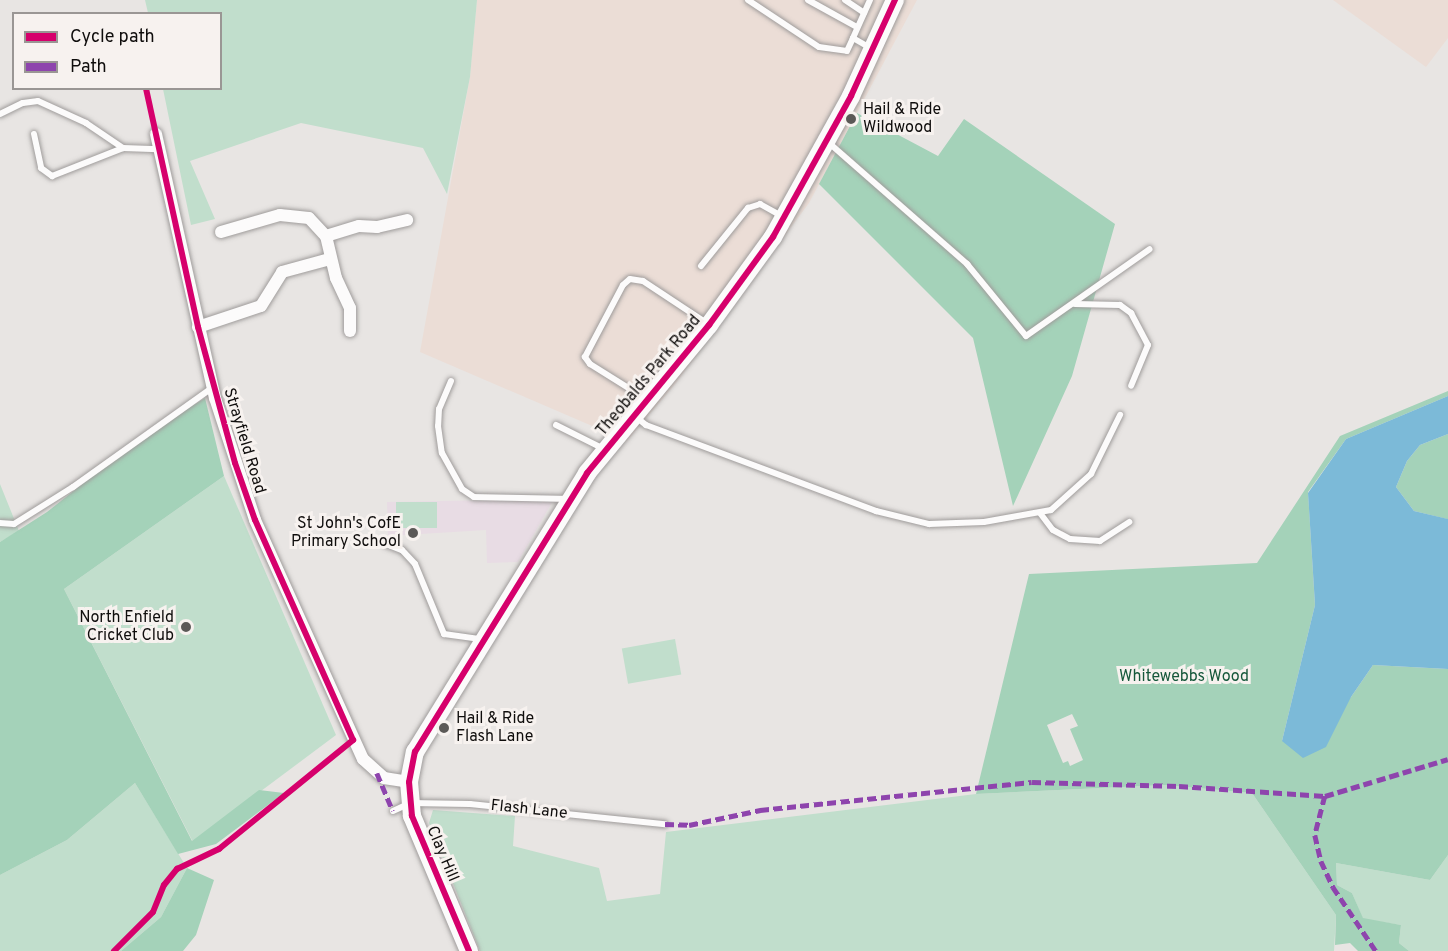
<!DOCTYPE html>
<html>
<head>
<meta charset="utf-8">
<style>
	body { margin:0 }
	#map { position:relative; width:1448px; height:951px; overflow:hidden; background:#e8e5e3; font-family:Overpass,sans-serif }
	div>[style] { position:absolute }
	.industrial>* { inset:0; background:#ebddd6 }
	.education>* { inset:0; background:#e8dce4 }
	.green>* { inset:0; background:#c1decc; transform-origin:0 0 }
	.forest>* { inset:0; background:#a4d2b9 }
	.water>* { inset:0; background:#7cbad8 }
	.roads { filter:drop-shadow(0 0 2px #9f9c9b) drop-shadow(0 0 2px #9f9c9b) }
	.lane>* { height:6px; margin:-3px; padding:0 3px; transform-origin:3px; border-radius:3px; background:#fcfbfb }
	.street>* { height:12px; margin:-6px; padding:0 6px; transform-origin:6px; border-radius:6px; background:#fcfbfb }
	.secondary>* { height:18px; margin:-9px; padding:0 9px; transform-origin:9px; border-radius:9px; background:#fcfbfb }
	.quiet>* { height:4.5px; margin-top:-2.25px; transform-origin:0; background:repeating-linear-gradient(90deg,#8e44ad 0 9px,transparent 0 13.5px) }
	.cycleway>* { height:6px; margin:-3px; padding:0 3px; transform-origin:3px; border-radius:3px; background:#d6006c }
	.dots>* { width:16px; height:16px; translate:-50% -50%; box-sizing:border-box; border:3px solid #f7f2ef; border-radius:50% }
	span { translate:-50% -50%; white-space:nowrap; text-align:center; line-height:1.15; -webkit-text-stroke:6px #f7f2ef; paint-order:stroke }
	.poi-label { font-size:16px; color:#0f0d0c }
	.left { translate:0 -50%; text-align:left }
	.right { translate:-100% -50%; text-align:right }
	.street-label { font-size:16px; color:#0f0d0c }
	.park-label { font-size:16px; color:#16583b }
	.legend { position:absolute; left:12px; top:12px; width:210px; height:78px; box-sizing:border-box; background:#f7f2ef; border:2px solid #9a9694; margin:0; padding:8px 10px; list-style:none; font-size:18px; color:#0f0d0c }
	.legend li { display:flex; align-items:center; gap:12px; height:30px }
	.legend b { width:30px; border:2px solid #9a9694 }
</style>
</head>
<body>
<div id="map">
	<div class="industrial">
		<i style="clip-path:polygon(477px 0,917px 0,809px 203px,676px 383px,627px 441px,420px 352px,470px 77px)"></i>
		<i style="clip-path:polygon(1333px 0,1448px 0,1448px 38px,1426px 67px)"></i>
	</div>
	<div class="education">
		<i style="clip-path:polygon(554px 499px,518px 562px,487px 563px,486px 530px,388px 536px,387px 502px)"></i>
	</div>
	<div class="green">
		<i style="clip-path:polygon(145px 0,477px 0,470px 77px,447px 194px,423px 148px,301px 123px,190px 161px,215px 219px,191px 225px,163px 89px,220px 88px,220px 14px,148px 13px)"></i>
		<i style="clip-path:polygon(224px 476px,336px 735px,193px 842px,64px 589px)"></i>
		<i style="clip-path:polygon(0 484px,19px 531px,0 542px)"></i>
		<i style="left:396px;top:502px;width:41px;height:26px"></i>
		<i style="left:675px;top:639px;width:36px;height:54px;rotate:80deg"></i>
		<i style="clip-path:polygon(135px 783px,187px 868px,161px 917px,121px 951px,0 951px,0 875px,67px 840px)"></i>
		<i style="clip-path:polygon(1165px 785px,1252px 793px,1336px 915px,1334px 951px,480px 951px,429px 823px,433px 810px,515px 816px,513px 846px,599px 868px,607px 901px,660px 894px,666px 832px,976px 794px)"></i>
		<i style="clip-path:polygon(1448px 855px,1448px 951px,1409px 951px,1399px 943px,1401px 925px,1363px 919px,1352px 893px,1337px 885px,1336px 863px,1430px 880px)"></i>
	</div>
	<div class="forest">
		<i style="clip-path:polygon(857px 113px,938px 156px,964px 119px,1115px 224px,1072px 376px,1013px 506px,973px 338px,819px 184px)"></i>
		<i style="clip-path:polygon(evenodd,1448px 391px,1448px 396px,1346px 439px,1308px 492px,1315px 605px,1282px 741px,1351px 697px,1373px 665px,1448px 669px,1448px 855px,1430px 880px,1336px 863px,1337px 885px,1352px 893px,1363px 918px,1401px 925px,1399px 943px,1409px 951px,1358px 951px,1350px 943px,1335px 945px,1336px 915px,1252px 793px,1165px 785px,976px 794px,1029px 574px,1257px 563px,1340px 436px,1448px 391px,1072px 714px,1078px 726px,1070px 729px,1083px 760px,1070px 766px,1068px 761px,1063px 763px,1047px 725px,1072px 714px)"></i>
		<i style="clip-path:polygon(205px 398px,224px 476px,64px 589px,192px 841px,259px 790px,284px 793px,216px 844px,178px 854px,135px 783px,67px 840px,0 875px,0 542px,47px 512px,138px 440px)"></i>
		<i style="clip-path:polygon(1448px 434px,1448px 519px,1447px 519px,1414px 511px,1396px 487px,1407px 461px,1420px 445px)"></i>
		<i style="clip-path:polygon(187px 868px,214px 880px,196px 935px,183px 951px,121px 951px,161px 917px)"></i>
	</div>
	<div class="water">
		<i style="clip-path:polygon(1448px 396px,1448px 434px,1420px 445px,1407px 461px,1396px 487px,1414px 511px,1448px 519px,1448px 669px,1373px 665px,1351px 697px,1326px 747px,1303px 758px,1282px 741px,1315px 605px,1308px 493px,1346px 439px)"></i>
	</div>
	<div class="roads">
		<div class="lane">
			<i style="left:748px;top:0;width:85px;rotate:33.5deg"></i>
			<i style="left:819px;top:47px;width:28px;rotate:8deg"></i>
			<i style="left:847px;top:51px;width:14px;rotate:-65deg"></i>
			<i style="left:808px;top:0;width:56px;rotate:28.9deg"></i>
			<i style="left:845px;top:0;width:23px;rotate:34deg"></i>
			<i style="left:870px;top:0;width:42px;rotate:114.1deg"></i>
			<i style="left:853px;top:38px;width:22px;rotate:30deg"></i>
			<i style="left:0;top:114px;width:25px;rotate:-26deg"></i>
			<i style="left:23px;top:103px;width:15px;rotate:-8deg"></i>
			<i style="left:38px;top:101px;width:53px;rotate:24.6deg"></i>
			<i style="left:86px;top:123px;width:45px;rotate:34deg"></i>
			<i style="left:34px;top:134px;width:35px;rotate:78deg"></i>
			<i style="left:41px;top:168px;width:14px;rotate:36deg"></i>
			<i style="left:52px;top:176px;width:76px;rotate:-21.5deg"></i>
			<i style="left:123px;top:148px;width:36px;rotate:2deg"></i>
			<i style="left:829px;top:143px;width:184px;rotate:41.2deg"></i>
			<i style="left:967px;top:264px;width:93px;rotate:50.7deg"></i>
			<i style="left:1026px;top:336px;width:151px;rotate:-35.1deg"></i>
			<i style="left:701px;top:266px;width:75px;rotate:-51deg"></i>
			<i style="left:748px;top:208px;width:13px;rotate:-18deg"></i>
			<i style="left:760px;top:204px;width:26px;rotate:29deg"></i>
			<i style="left:1075px;top:304px;width:45px;rotate:1.3deg"></i>
			<i style="left:1120px;top:305px;width:14px;rotate:36deg"></i>
			<i style="left:1131px;top:313px;width:36px;rotate:62deg"></i>
			<i style="left:1148px;top:345px;width:44px;rotate:112.5deg"></i>
			<i style="left:451px;top:381px;width:30px;rotate:113deg"></i>
			<i style="left:439px;top:409px;width:17px;rotate:93deg"></i>
			<i style="left:438px;top:426px;width:27px;rotate:82deg"></i>
			<i style="left:442px;top:453px;width:41px;rotate:60.9deg"></i>
			<i style="left:462px;top:489px;width:14px;rotate:34deg"></i>
			<i style="left:474px;top:497px;width:95px;rotate:1.2deg"></i>
			<i style="left:646px;top:399px;width:66px;rotate:-148deg"></i>
			<i style="left:590px;top:364px;width:9px;rotate:-126deg"></i>
			<i style="left:585px;top:357px;width:81px;rotate:-62.2deg"></i>
			<i style="left:623px;top:285px;width:9px;rotate:-41deg"></i>
			<i style="left:630px;top:279px;width:13px;rotate:9deg"></i>
			<i style="left:643px;top:281px;width:78px;rotate:33.5deg"></i>
			<i style="left:636px;top:417px;width:13px;rotate:39deg"></i>
			<i style="left:646px;top:425px;width:246px;rotate:20.5deg"></i>
			<i style="left:876px;top:511px;width:55px;rotate:13.8deg"></i>
			<i style="left:929px;top:524px;width:55px;rotate:-2.1deg"></i>
			<i style="left:984px;top:522px;width:68px;rotate:-10.2deg"></i>
			<i style="left:1051px;top:510px;width:54px;rotate:-42deg"></i>
			<i style="left:1091px;top:474px;width:66px;rotate:-63.8deg"></i>
			<i style="left:556px;top:425px;width:54px;rotate:26.6deg"></i>
			<i style="left:1040px;top:513px;width:21px;rotate:53deg"></i>
			<i style="left:1053px;top:530px;width:19px;rotate:28deg"></i>
			<i style="left:1070px;top:539px;width:30px;rotate:4deg"></i>
			<i style="left:1100px;top:541px;width:35px;rotate:-33deg"></i>
			<i style="left:0;top:523px;width:14px;rotate:4deg"></i>
			<i style="left:14px;top:524px;width:70px;rotate:-32.1deg"></i>
			<i style="left:73px;top:487px;width:171px;rotate:-35.5deg"></i>
			<i style="left:386px;top:544px;width:17px;rotate:21deg"></i>
			<i style="left:402px;top:550px;width:19px;rotate:47deg"></i>
			<i style="left:415px;top:564px;width:76px;rotate:67.5deg"></i>
			<i style="left:444px;top:634px;width:37px;rotate:8deg"></i>
			<i style="left:393px;top:811px;width:19px;rotate:-25deg"></i>
			<i style="left:410px;top:803px;width:60px;rotate:1deg"></i>
			<i style="left:470px;top:804px;width:196px;rotate:5.9deg"></i>
		</div>
		<div class="street">
			<i style="left:156px;top:134px;width:271px;rotate:77.4deg"></i>
			<i style="left:215px;top:398px;width:128px;rotate:71.8deg"></i>
			<i style="left:255px;top:520px;width:262px;rotate:65.7deg"></i>
			<i style="left:363px;top:759px;width:28px;rotate:42deg"></i>
			<i style="left:384px;top:778px;width:25px;rotate:9deg"></i>
			<i style="left:221px;top:232px;width:61px;rotate:-16.1deg"></i>
			<i style="left:280px;top:215px;width:29px;rotate:6deg"></i>
			<i style="left:309px;top:218px;width:25px;rotate:47deg"></i>
			<i style="left:198px;top:327px;width:66px;rotate:-18.4deg"></i>
			<i style="left:261px;top:306px;width:40px;rotate:-58deg"></i>
			<i style="left:282px;top:272px;width:50px;rotate:-15.2deg"></i>
			<i style="left:350px;top:331px;width:23px;rotate:-90deg"></i>
			<i style="left:350px;top:308px;width:33px;rotate:-115deg"></i>
			<i style="left:336px;top:278px;width:43px;rotate:-103.4deg"></i>
			<i style="left:326px;top:236px;width:34px;rotate:-17deg"></i>
			<i style="left:359px;top:226px;width:18px;rotate:3deg"></i>
			<i style="left:377px;top:227px;width:31px;rotate:-13deg"></i>
		</div>
		<div class="secondary">
			<i style="left:469px;top:951px;width:147px;rotate:-112.9deg"></i>
			<i style="left:412px;top:816px;width:34px;rotate:-95deg"></i>
			<i style="left:409px;top:782px;width:31px;rotate:-79deg"></i>
			<i style="left:415px;top:752px;width:328px;rotate:-58.3deg"></i>
			<i style="left:587px;top:473px;width:192px;rotate:-50.5deg"></i>
			<i style="left:709px;top:325px;width:109px;rotate:-54deg"></i>
			<i style="left:773px;top:237px;width:161px;rotate:-61deg"></i>
			<i style="left:851px;top:96px;width:106px;rotate:-65.4deg"></i>
		</div>
	</div>
	<div class="quiet">
		<i style="left:377px;top:773px;width:41px;rotate:67.2deg"></i>
		<i style="left:1325px;top:796px;width:40px;rotate:104.4deg"></i>
		<i style="left:1315px;top:835px;width:27px;rotate:77deg"></i>
		<i style="left:1321px;top:861px;width:29px;rotate:65deg"></i>
		<i style="left:1333px;top:887px;width:77px;rotate:56.1deg"></i>
		<i style="left:665px;top:824px;width:24px;rotate:2deg"></i>
		<i style="left:689px;top:825px;width:73px;rotate:-11.9deg"></i>
		<i style="left:760px;top:810px;width:273px;rotate:-5.9deg"></i>
		<i style="left:1032px;top:782px;width:147px;rotate:1.6deg"></i>
		<i style="left:1179px;top:786px;width:146px;rotate:3.9deg"></i>
		<i style="left:1325px;top:796px;width:128px;rotate:-16.7deg"></i>
	</div>
	<div class="cycleway">
		<i style="left:114px;top:951px;width:55px;rotate:-45deg"></i>
		<i style="left:153px;top:912px;width:29px;rotate:-68deg"></i>
		<i style="left:164px;top:885px;width:21px;rotate:-51deg"></i>
		<i style="left:177px;top:869px;width:47px;rotate:-25.5deg"></i>
		<i style="left:219px;top:849px;width:173px;rotate:-39.1deg"></i>
		<i style="left:353px;top:740px;width:241px;rotate:-114deg"></i>
		<i style="left:255px;top:520px;width:60px;rotate:-109.3deg"></i>
		<i style="left:235px;top:463px;width:141px;rotate:-105.2deg"></i>
		<i style="left:198px;top:327px;width:245px;rotate:-102.3deg"></i>
		<i style="left:469px;top:951px;width:147px;rotate:-112.9deg"></i>
		<i style="left:412px;top:816px;width:34px;rotate:-95deg"></i>
		<i style="left:409px;top:782px;width:31px;rotate:-79deg"></i>
		<i style="left:415px;top:752px;width:328px;rotate:-58.3deg"></i>
		<i style="left:587px;top:473px;width:192px;rotate:-50.5deg"></i>
		<i style="left:709px;top:325px;width:109px;rotate:-54deg"></i>
		<i style="left:773px;top:237px;width:161px;rotate:-61deg"></i>
		<i style="left:851px;top:96px;width:106px;rotate:-65.4deg"></i>
	</div>
	<div class="dots">
		<i style="left:851px;top:119px;background:#5b5957"></i>
		<i style="left:413px;top:533px;background:#5b5957"></i>
		<i style="left:186px;top:627px;background:#5b5957"></i>
		<i style="left:444px;top:728px;background:#5b5957"></i>
	</div>
	<div class="poi-label">
		<span class="left" style="left:863px;top:119px">Hail &amp; Ride<br>Wildwood</span>
		<span class="right" style="left:401px;top:533px">St John's CofE<br>Primary School</span>
		<span class="right" style="left:174px;top:627px">North Enfield<br>Cricket Club</span>
		<span class="left" style="left:456px;top:728px">Hail &amp; Ride<br>Flash Lane</span>
	</div>
	<div class="street-label">
		<span style="left:649px;top:376px;rotate:-50deg">Theobalds Park Road</span>
		<span style="left:244px;top:441px;rotate:73deg">Strayfield Road</span>
		<span style="left:529px;top:810px;rotate:6deg">Flash Lane</span>
		<span style="left:442px;top:854px;rotate:67deg">Clay Hill</span>
	</div>
	<div class="park-label">
		<span style="left:1184px;top:677px">Whitewebbs Wood</span>
	</div>
	<ul class="legend">
	<li><b style="height:8px;background:#d6006c"></b>Cycle path</li>
	<li><b style="height:8px;background:#8e44ad"></b>Path</li>
	</ul>
</div>
</body>
</html>
